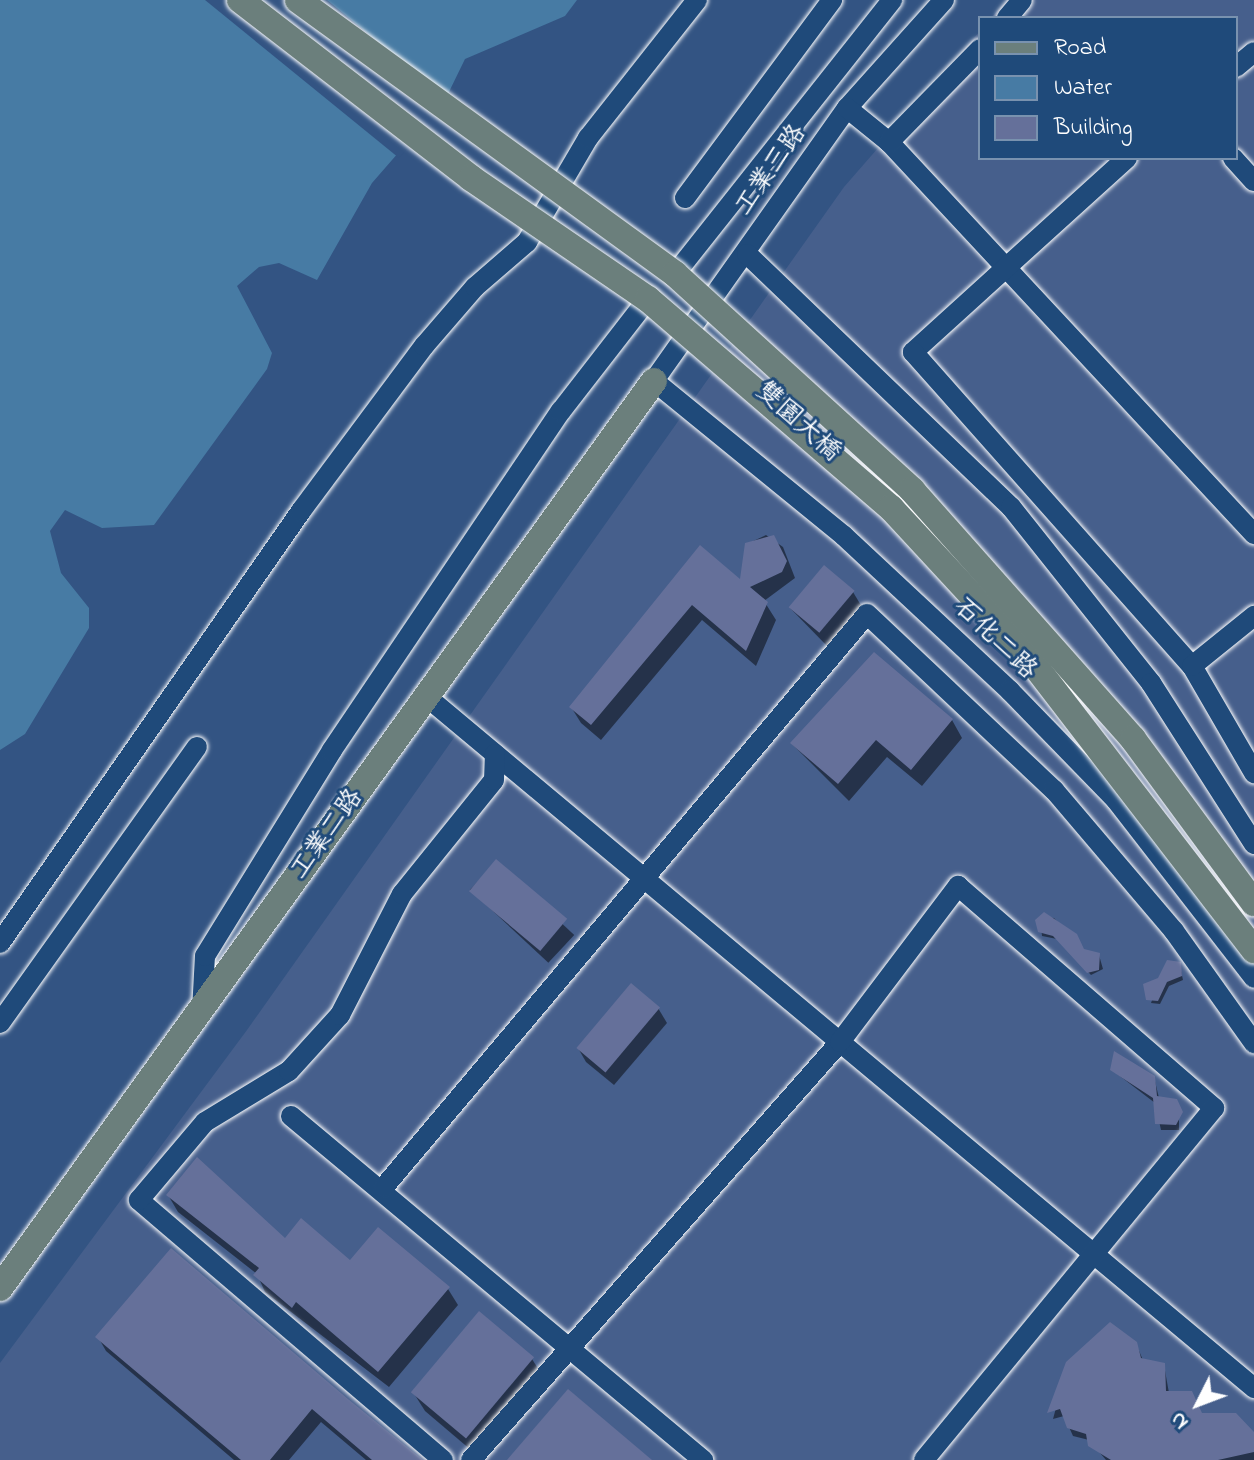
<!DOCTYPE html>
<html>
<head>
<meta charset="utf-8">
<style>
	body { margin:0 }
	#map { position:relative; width:1254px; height:1460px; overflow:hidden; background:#335483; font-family:"Indie Flower","LXGW WenKai TC",sans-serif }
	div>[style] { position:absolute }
	.built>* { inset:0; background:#465f8c }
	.water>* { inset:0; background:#477ba4 }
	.pier>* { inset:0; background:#335483 }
	.shadow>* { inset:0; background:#0007; transform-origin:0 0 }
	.building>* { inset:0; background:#65709a; transform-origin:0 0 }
	.roads { filter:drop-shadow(0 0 2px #fff) drop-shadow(0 0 2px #fff) }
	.minor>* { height:20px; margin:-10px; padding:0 10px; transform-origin:10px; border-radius:10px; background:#1f4a7a }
	.major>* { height:26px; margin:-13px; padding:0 13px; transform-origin:13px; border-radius:13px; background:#6b7f7c }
	.bridges { filter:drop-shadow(0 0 2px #fff) drop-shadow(0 0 2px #fff) }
	.major-bridge>* { height:26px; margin:-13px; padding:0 13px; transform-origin:13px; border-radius:13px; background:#6b7f7c }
	span { translate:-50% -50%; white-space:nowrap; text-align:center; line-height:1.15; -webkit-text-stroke:6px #1f4a7a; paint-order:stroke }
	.street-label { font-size:26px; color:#fff }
	.legend { position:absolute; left:978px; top:16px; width:260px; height:144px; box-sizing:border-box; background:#1f4a7a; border:2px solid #7992af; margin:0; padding:10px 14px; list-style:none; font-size:24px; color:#fff }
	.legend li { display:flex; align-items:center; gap:16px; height:40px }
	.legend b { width:40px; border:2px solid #7992af }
	.north { position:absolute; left:1158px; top:1364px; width:80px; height:80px; -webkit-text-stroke:6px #1f4a7a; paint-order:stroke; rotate:228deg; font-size:22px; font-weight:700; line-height:32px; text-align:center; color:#fff }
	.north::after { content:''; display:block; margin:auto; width:28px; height:36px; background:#fff; clip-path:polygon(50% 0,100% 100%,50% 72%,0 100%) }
</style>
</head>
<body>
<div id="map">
	<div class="built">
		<i style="clip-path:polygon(1007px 0,1254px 0,1254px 1460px,0 1460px,0 1363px,247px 1030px,844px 187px,980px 31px,980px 158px,1236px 158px,1236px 18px,991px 18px)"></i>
	</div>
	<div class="water">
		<i style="clip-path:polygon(0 0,577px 0,565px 16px,465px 59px,446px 98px,372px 183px,317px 280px,279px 263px,259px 267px,237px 286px,272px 353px,267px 369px,154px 525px,102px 528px,65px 510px,50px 531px,61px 573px,89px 608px,89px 628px,25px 734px,0 750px)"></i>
	</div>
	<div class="pier">
		<i style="clip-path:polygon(205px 0,327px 0,449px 100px,399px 158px)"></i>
	</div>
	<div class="shadow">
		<i style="clip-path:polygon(766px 535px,783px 547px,795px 578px,764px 601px,776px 620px,756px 666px,702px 620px,601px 740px,581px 723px,571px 707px,700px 548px,742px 583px,747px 544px)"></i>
		<i style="clip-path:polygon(853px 592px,862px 607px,828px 647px,790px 608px)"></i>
		<i style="clip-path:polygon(952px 720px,962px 738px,922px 786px,887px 757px,849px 801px,792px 744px)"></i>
		<i style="left:496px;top:862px;width:107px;height:38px;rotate:43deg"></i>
		<i style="clip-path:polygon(1040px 917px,1054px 918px,1083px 951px,1099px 955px,1103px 969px,1091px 975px,1057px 939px,1042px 936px)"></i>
		<i style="clip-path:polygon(1180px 966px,1183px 980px,1169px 986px,1160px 1004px,1151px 1003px,1159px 980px)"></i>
		<i style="clip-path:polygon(658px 1008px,667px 1023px,614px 1085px,586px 1062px,578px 1048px)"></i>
		<i style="clip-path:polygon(1112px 1070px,1154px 1077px,1159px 1098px,1179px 1108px,1179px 1130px,1161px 1130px,1155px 1103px)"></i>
		<i style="clip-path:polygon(168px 1195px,285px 1241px,448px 1289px,458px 1305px,389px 1387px,265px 1292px,257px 1274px,178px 1212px)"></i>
		<i style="clip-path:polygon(171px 1251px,416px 1460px,366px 1460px,321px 1422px,289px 1460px,234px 1460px,106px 1351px,98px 1337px)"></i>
		<i style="clip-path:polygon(1136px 1344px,1143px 1360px,1164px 1365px,1169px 1393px,1254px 1449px,1254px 1460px,1106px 1460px,1089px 1440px,1073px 1436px,1064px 1416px,1053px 1419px,1068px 1363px)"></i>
		<i style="clip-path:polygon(532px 1359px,544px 1378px,478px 1456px,425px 1411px,413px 1392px)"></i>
	</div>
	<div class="building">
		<i style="clip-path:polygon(774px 535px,787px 561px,782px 572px,750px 587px,768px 602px,746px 651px,692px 605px,591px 725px,569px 707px,700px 545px,740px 579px,745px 543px)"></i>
		<i style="left:824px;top:565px;width:40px;height:55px;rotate:40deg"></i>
		<i style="clip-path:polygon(874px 652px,953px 719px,911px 770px,876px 740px,838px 784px,790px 743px)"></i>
		<i style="left:496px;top:859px;width:93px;height:42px;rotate:40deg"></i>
		<i style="clip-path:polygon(1044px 912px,1077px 934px,1084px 949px,1100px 953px,1099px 970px,1087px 973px,1053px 936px,1038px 932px,1035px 920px)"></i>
		<i style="clip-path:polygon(1167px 960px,1181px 962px,1182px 976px,1167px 982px,1158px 1001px,1146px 1000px,1143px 984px,1158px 978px)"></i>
		<i style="left:631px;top:983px;width:38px;height:85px;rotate:40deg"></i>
		<i style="clip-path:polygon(1114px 1051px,1155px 1076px,1157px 1096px,1177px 1099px,1183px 1112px,1176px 1125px,1155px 1124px,1153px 1098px,1110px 1070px)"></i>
		<i style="clip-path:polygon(197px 1157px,285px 1238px,301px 1218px,350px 1260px,378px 1227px,450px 1287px,378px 1372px,296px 1302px,292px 1308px,253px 1275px,259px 1268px,166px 1195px)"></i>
		<i style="clip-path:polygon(171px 1248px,348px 1399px,423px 1460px,372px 1460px,312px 1409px,270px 1460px,241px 1460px,95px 1337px)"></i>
		<i style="left:479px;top:1311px;width:72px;height:106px;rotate:40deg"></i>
		<i style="clip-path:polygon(1110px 1322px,1137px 1342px,1141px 1358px,1165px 1363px,1166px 1391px,1192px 1391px,1202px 1413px,1236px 1413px,1254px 1432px,1254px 1452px,1218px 1460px,1111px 1460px,1088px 1446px,1086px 1434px,1067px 1428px,1060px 1409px,1047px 1413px,1066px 1362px)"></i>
		<i style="clip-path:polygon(568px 1389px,652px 1460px,507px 1460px)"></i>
	</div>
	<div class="roads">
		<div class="minor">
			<i style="left:944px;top:0;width:145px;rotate:131.9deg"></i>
			<i style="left:847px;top:108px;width:334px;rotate:125.3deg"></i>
			<i style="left:654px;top:381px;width:245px;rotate:39.2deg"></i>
			<i style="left:844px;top:536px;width:227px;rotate:43deg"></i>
			<i style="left:1010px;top:691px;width:152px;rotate:45.8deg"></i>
			<i style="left:1116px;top:800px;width:225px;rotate:52.2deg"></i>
			<i style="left:1007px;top:18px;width:23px;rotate:-50deg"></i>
			<i style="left:1236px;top:67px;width:23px;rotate:-40deg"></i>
			<i style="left:847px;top:108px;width:54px;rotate:39deg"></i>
			<i style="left:889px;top:142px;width:536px;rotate:47.04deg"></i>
			<i style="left:889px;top:142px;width:130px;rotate:-45.6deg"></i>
			<i style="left:1127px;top:158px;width:289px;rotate:137.8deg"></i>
			<i style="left:913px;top:352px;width:420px;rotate:48.4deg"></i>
			<i style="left:1192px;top:666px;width:124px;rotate:59.9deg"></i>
			<i style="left:1233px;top:158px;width:31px;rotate:48deg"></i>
			<i style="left:685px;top:198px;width:247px;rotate:-53.4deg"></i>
			<i style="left:747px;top:254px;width:366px;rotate:43.8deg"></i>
			<i style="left:1011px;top:507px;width:225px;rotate:51.5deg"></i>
			<i style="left:1151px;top:683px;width:191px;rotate:57.4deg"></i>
			<i style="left:675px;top:274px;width:350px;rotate:-51.6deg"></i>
			<i style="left:1192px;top:666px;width:80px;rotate:-38.9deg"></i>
			<i style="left:427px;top:697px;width:1078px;rotate:39.88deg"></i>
			<i style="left:0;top:943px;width:527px;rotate:-55.13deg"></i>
			<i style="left:301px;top:511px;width:206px;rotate:-53.3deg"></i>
			<i style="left:424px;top:346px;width:78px;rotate:-49.2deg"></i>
			<i style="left:475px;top:287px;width:69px;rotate:-40.9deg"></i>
			<i style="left:527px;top:242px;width:121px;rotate:-59.6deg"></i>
			<i style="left:588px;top:138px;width:176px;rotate:-51.7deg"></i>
			<i style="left:202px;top:1011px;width:55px;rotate:-86.9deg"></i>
			<i style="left:205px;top:956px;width:242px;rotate:-58.3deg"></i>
			<i style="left:332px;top:750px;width:409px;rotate:-56deg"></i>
			<i style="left:561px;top:411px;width:142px;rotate:-52.2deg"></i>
			<i style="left:0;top:1023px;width:339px;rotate:-54.5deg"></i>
			<i style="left:291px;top:1116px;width:537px;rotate:39.86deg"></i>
			<i style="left:384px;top:1187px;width:749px;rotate:-49.87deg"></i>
			<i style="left:867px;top:614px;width:257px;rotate:43.3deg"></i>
			<i style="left:1054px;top:790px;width:185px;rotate:49.6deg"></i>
			<i style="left:1174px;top:931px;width:138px;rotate:54.5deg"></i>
			<i style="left:443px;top:1460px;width:400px;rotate:-139.5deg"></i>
			<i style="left:139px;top:1200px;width:102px;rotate:-49.8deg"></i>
			<i style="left:205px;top:1122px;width:98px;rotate:-31.3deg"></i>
			<i style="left:289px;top:1071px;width:76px;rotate:-47.7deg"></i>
			<i style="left:340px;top:1015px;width:136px;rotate:-62.9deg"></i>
			<i style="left:402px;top:894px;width:146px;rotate:-51.1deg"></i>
			<i style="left:494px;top:780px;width:26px;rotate:-88deg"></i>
			<i style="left:471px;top:1460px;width:558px;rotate:-48.56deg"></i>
			<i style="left:840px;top:1042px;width:196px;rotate:-52.9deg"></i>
			<i style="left:958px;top:886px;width:339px;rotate:40.9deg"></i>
			<i style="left:1214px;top:1108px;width:456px;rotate:129.5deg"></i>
		</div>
		<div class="major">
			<i style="left:0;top:1288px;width:1118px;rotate:-54.21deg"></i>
		</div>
	</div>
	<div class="bridges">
		<div class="major-bridge">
			<i style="left:240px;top:0;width:292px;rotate:37.6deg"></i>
			<i style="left:471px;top:178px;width:214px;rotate:34.4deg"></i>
			<i style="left:648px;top:299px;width:321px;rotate:40.7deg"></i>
			<i style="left:891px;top:508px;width:199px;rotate:47.2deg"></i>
			<i style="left:1026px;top:654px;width:374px;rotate:52.4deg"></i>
			<i style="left:298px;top:0;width:466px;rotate:36deg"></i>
			<i style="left:675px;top:274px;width:321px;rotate:42.3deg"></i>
			<i style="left:912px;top:490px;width:333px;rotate:48.4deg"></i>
			<i style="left:1133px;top:739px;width:204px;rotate:53.6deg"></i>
		</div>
	</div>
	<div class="street-label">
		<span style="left:772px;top:171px;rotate:-55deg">工業三路</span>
		<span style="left:797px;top:423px;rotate:42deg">雙園大橋</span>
		<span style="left:994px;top:640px;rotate:44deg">石化二路</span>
		<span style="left:328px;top:835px;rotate:-54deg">工業二路</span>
	</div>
	<ul class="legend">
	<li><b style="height:10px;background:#6b7f7c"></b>Road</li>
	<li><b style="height:22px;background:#477ba4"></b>Water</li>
	<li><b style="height:22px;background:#65709a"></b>Building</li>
	</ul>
	<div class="north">N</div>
</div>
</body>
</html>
